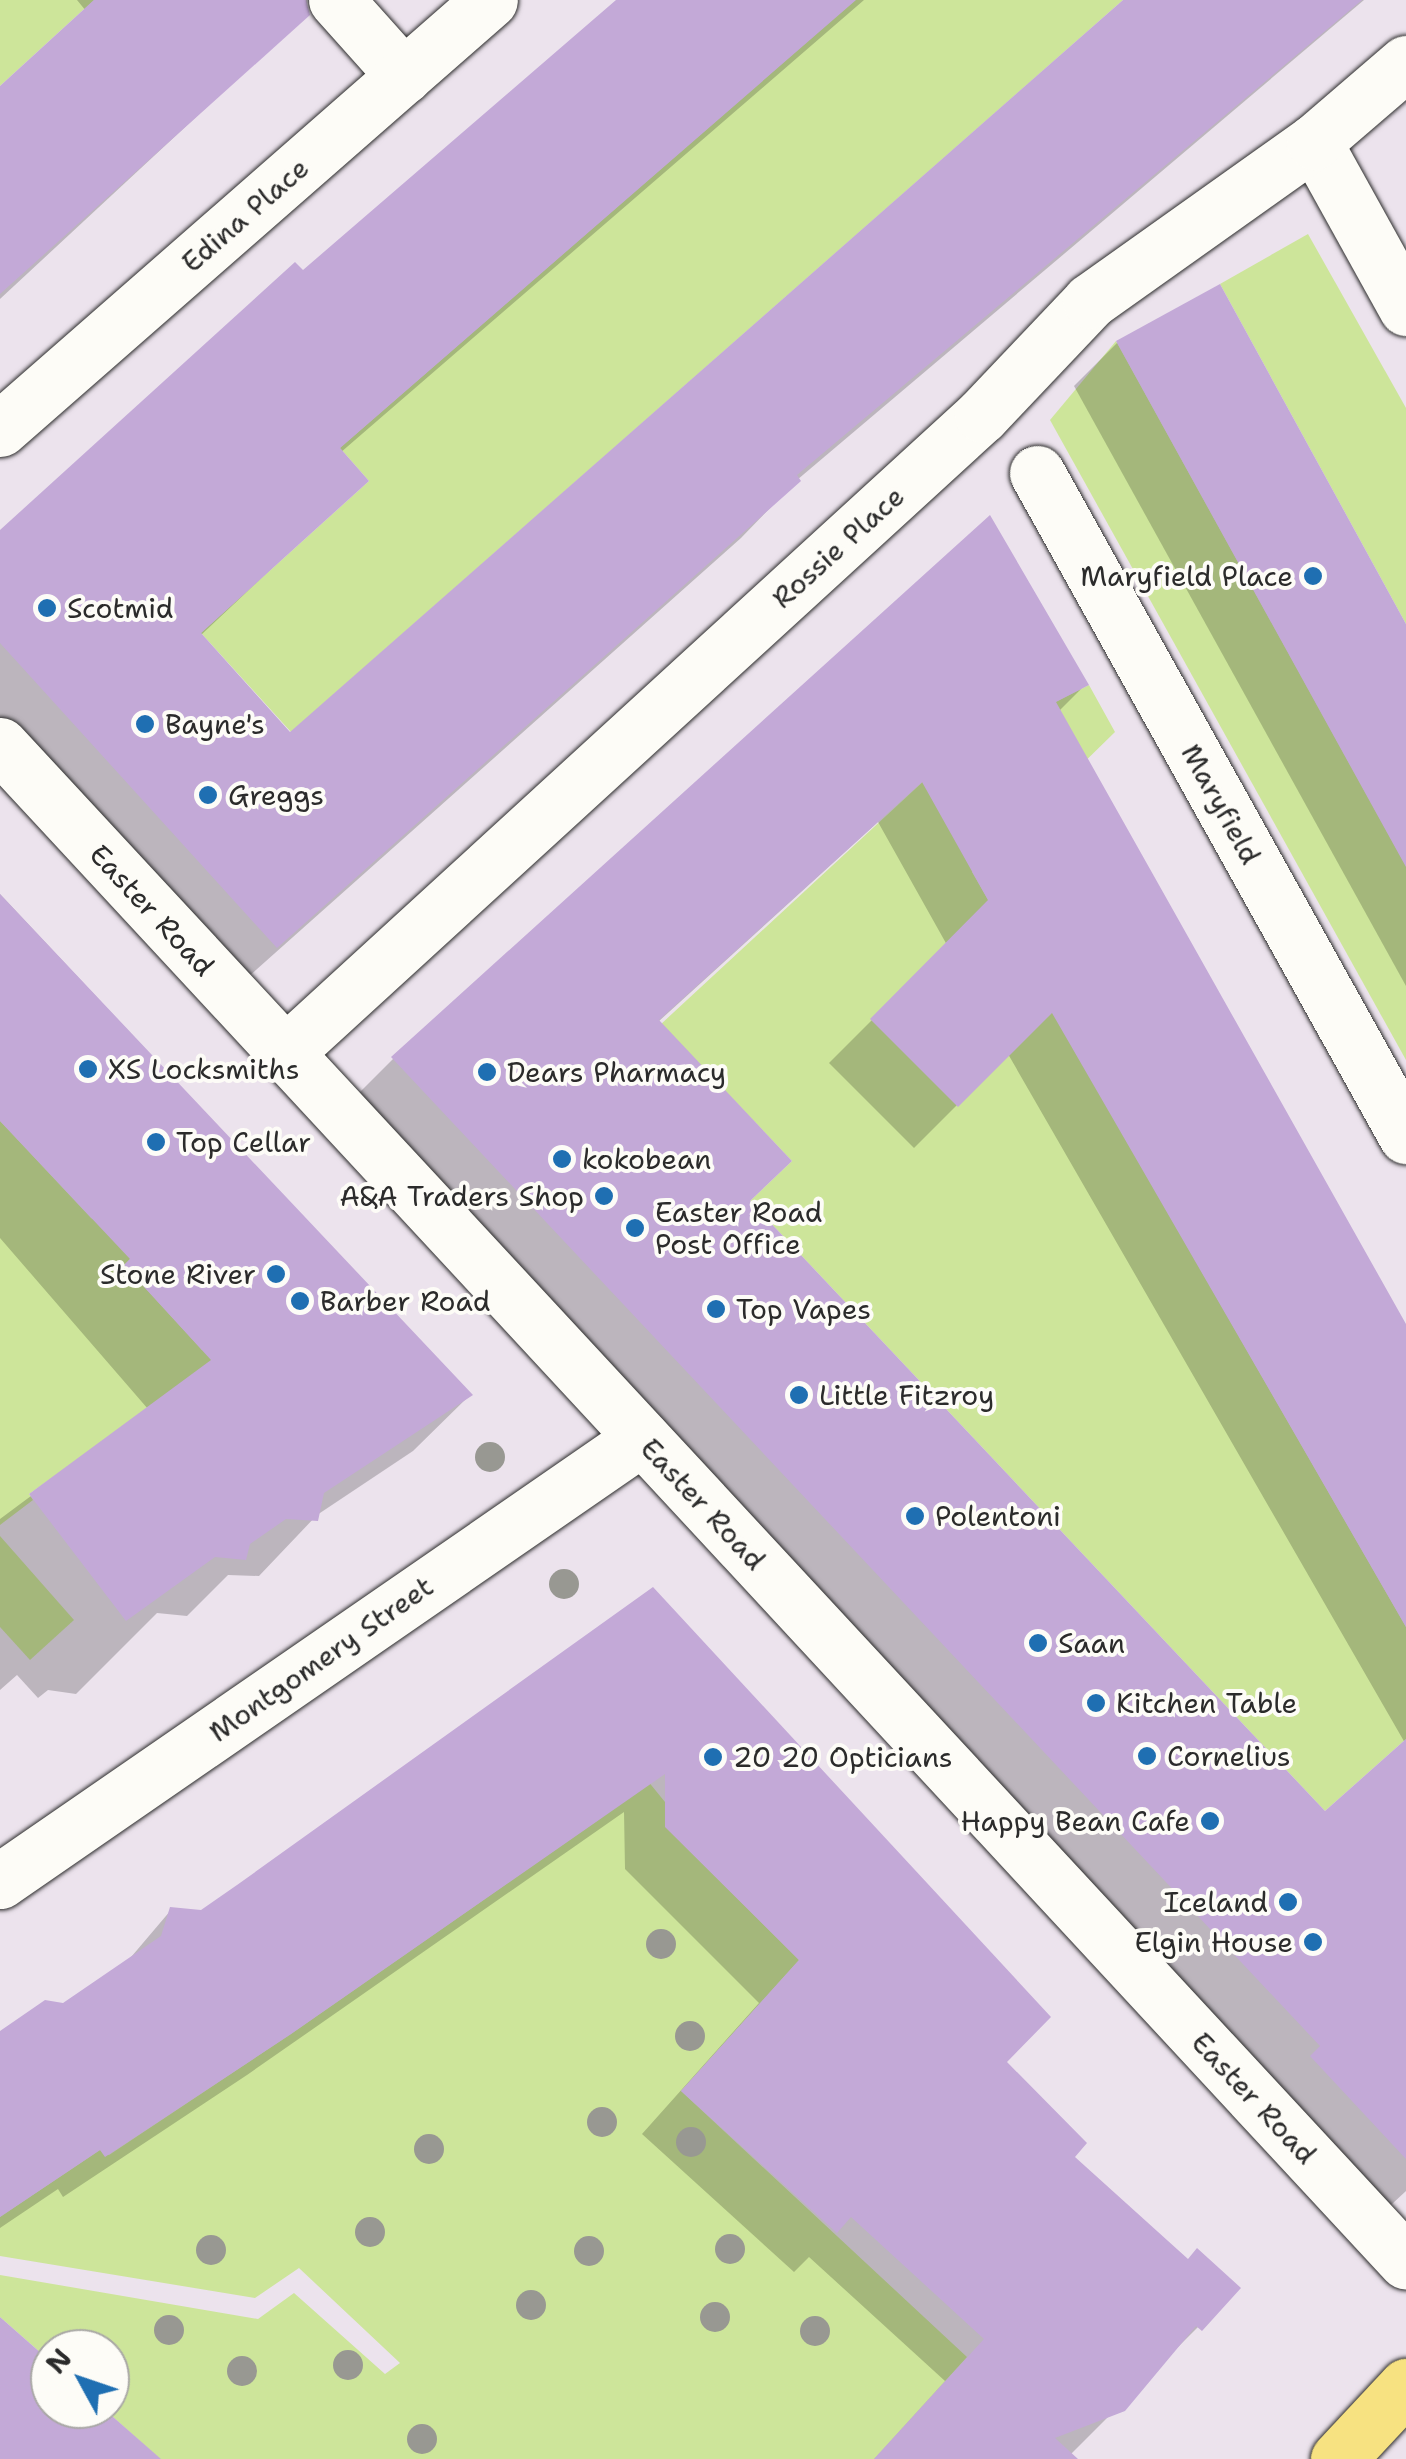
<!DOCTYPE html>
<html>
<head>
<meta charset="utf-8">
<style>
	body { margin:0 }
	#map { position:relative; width:1406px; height:2459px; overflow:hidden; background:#ece3ed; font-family:"Shantell Sans",sans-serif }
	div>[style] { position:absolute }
	.green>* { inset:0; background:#cde59a }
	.shadow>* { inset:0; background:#0003 }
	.building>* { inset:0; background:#c3a9d7 }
	.roads { filter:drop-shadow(0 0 2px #2b2b2b) drop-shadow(0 0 2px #2b2b2b) }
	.minor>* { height:55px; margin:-27.5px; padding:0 27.5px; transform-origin:27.5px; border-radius:27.5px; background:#fdfcf7 }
	.major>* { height:55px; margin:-27.5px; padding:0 27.5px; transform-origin:27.5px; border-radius:27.5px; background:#f7e281 }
	.trees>* { width:30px; height:30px; margin:-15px; border-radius:50%; background:#989892 }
	.dots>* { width:28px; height:28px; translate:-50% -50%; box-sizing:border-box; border:5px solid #fdfcf7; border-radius:50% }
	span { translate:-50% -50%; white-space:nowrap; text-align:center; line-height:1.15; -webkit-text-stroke:8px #fdfcf7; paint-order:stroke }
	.street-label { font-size:28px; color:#2b2b2b }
	.poi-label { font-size:28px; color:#2b2b2b }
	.right { translate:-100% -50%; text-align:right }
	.left { translate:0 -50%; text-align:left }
	.north { position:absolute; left:30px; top:2329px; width:100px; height:100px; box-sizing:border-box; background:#fdfcf7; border:2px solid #a9a8a5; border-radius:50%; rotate:310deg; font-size:28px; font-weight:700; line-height:40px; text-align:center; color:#2b2b2b }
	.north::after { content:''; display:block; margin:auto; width:35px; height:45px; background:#1f6fb2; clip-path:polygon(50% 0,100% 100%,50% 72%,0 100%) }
</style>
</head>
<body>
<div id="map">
	<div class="green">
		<i style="clip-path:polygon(0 0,94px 0,0 86px)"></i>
		<i style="clip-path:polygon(855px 0,1123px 0,291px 732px,201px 633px,369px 481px,340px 448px)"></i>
		<i style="clip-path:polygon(1308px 234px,1406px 408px,1406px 624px,1220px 284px)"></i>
		<i style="clip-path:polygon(1116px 341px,1406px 866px,1406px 1060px,1050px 420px)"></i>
		<i style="clip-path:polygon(1089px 685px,1115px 732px,972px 872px,1406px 1627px,1406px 1739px,1325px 1811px,750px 1201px,792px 1161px,731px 1097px,620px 1062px,954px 753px)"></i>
		<i style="clip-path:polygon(0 1121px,91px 1218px,141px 1248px,124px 1265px,202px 1350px,238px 1347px,29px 1494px,33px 1500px,0 1525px)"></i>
		<i style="clip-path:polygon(0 1536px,74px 1620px,30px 1660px,0 1627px)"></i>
		<i style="clip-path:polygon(634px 1764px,665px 1802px,666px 1827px,799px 1960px,681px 2091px,967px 2357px,874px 2459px,160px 2459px,104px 2409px,110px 2409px,110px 2349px,50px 2349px,50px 2361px,0 2317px,0 2275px,258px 2319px,294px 2293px,385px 2374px,400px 2363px,299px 2268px,255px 2298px,0 2256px,0 2217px,100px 2150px,109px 2155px,291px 2034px,601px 1818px)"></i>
	</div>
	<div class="shadow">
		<i style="clip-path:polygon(77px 0,307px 0,307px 14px,0 299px,0 89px,86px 11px)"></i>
		<i style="clip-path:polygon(620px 0,864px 0,340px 453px,366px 480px,200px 636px,290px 735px,1126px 0,1364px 0,797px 480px,741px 538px,219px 1003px,0 762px,0 533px)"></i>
		<i style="clip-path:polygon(1219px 288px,1406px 628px,1406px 986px,1074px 386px,1117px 343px)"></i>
		<i style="clip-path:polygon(evenodd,1086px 684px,1058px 712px,1406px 1327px,1406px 2191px,1378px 2217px,351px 1101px,393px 1059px,1086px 684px,878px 822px,947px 945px,829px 1063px,914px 1148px,1008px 1054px,1405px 1743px,1325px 1814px,747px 1202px,658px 1022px,878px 822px)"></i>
		<i style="clip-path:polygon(0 894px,470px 1395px,413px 1451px,317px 1515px,259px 1576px,228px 1575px,187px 1616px,157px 1613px,76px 1694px,48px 1690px,38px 1698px,17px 1675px,0 1690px,0 1519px,148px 1409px,0 1238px)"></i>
		<i style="clip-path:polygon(653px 1591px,1071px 2157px,1187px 2261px,1237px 2288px,1070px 2455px,1074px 2459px,874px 2459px,945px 2381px,809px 2257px,794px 2272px,642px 2134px,759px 2003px,625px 1869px,624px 1812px,247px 2075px,63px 2197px,58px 2189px,0 2228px,0 2033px,63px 2006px,126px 1963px,171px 1910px,201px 1912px)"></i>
	</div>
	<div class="building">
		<i style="clip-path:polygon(94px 0,306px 0,310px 15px,0 294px,0 86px)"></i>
		<i style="clip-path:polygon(616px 0,856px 0,340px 448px,369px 481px,201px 633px,290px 732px,1123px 0,1362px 0,797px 475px,801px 481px,277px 948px,0 643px,0 530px,295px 262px,303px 270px)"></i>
		<i style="clip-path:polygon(1220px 284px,1406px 624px,1406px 867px,1116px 341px)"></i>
		<i style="clip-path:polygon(990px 515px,1089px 685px,1056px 702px,1406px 1324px,1406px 1627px,1052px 1013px,958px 1107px,870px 1019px,988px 900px,922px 782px,659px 1020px,792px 1161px,750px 1201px,1325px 1811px,1406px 1739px,1406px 2159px,1310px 2056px,1320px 2046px,391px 1057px)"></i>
		<i style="clip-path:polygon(0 894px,473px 1395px,324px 1493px,318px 1521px,286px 1519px,250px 1544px,246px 1560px,215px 1557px,126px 1621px,29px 1494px,211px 1360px,124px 1265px,130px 1259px,0 1121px)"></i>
		<i style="clip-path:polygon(653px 1587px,1051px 2017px,1007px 2062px,1087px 2143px,1075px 2157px,1188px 2259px,1197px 2248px,1241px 2288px,1202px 2331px,1196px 2326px,1125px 2411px,1055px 2438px,1078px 2459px,874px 2459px,984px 2339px,851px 2217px,837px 2233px,681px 2091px,799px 1960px,665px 1827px,665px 1774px,291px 2034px,105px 2157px,100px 2150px,0 2217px,0 2031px,45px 2000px,63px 2003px,161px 1936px,170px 1907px,201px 1910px,237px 1885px)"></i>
		<i style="clip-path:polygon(0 2317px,50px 2361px,50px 2409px,104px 2409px,161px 2459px,0 2459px)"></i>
	</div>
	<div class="roads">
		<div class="minor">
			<i style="left:336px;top:0;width:102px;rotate:48.2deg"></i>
			<i style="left:1314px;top:142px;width:190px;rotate:61deg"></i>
			<i style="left:0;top:429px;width:651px;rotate:-41.2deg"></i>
			<i style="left:1037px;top:473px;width:759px;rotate:60.9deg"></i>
			<i style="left:0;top:745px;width:2068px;rotate:47.17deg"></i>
			<i style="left:285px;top:1053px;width:945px;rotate:-42.47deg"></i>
			<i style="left:982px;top:415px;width:157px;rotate:-46.5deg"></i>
			<i style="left:1090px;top:301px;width:275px;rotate:-35.4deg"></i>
			<i style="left:1314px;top:142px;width:121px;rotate:-40.7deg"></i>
			<i style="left:0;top:1881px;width:780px;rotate:-34.61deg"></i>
		</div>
		<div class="major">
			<i style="left:1338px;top:2459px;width:100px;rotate:-47deg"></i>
		</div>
	</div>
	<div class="trees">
		<i style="left:490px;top:1457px"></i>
		<i style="left:564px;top:1584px"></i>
		<i style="left:661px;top:1944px"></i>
		<i style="left:690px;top:2036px"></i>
		<i style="left:602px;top:2122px"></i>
		<i style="left:691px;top:2142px"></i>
		<i style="left:429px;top:2149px"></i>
		<i style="left:370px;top:2232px"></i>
		<i style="left:730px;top:2249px"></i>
		<i style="left:211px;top:2250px"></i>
		<i style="left:589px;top:2251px"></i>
		<i style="left:531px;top:2305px"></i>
		<i style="left:715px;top:2317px"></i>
		<i style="left:169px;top:2330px"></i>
		<i style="left:815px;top:2331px"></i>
		<i style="left:348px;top:2365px"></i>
		<i style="left:242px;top:2371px"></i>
		<i style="left:422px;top:2439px"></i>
	</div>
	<div class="dots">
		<i style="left:1313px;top:576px;background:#1f6fb2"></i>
		<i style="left:47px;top:608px;background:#1f6fb2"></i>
		<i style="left:145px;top:724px;background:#1f6fb2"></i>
		<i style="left:208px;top:795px;background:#1f6fb2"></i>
		<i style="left:88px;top:1069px;background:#1f6fb2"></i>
		<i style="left:487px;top:1072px;background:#1f6fb2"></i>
		<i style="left:156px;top:1142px;background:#1f6fb2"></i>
		<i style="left:562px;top:1159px;background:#1f6fb2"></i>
		<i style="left:604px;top:1196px;background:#1f6fb2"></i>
		<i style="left:635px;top:1228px;background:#1f6fb2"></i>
		<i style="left:276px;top:1274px;background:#1f6fb2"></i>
		<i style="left:300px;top:1301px;background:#1f6fb2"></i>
		<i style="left:716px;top:1309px;background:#1f6fb2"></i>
		<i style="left:799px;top:1395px;background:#1f6fb2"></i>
		<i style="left:915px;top:1516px;background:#1f6fb2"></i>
		<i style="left:1038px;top:1643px;background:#1f6fb2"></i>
		<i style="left:1096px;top:1703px;background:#1f6fb2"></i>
		<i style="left:1147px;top:1756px;background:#1f6fb2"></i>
		<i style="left:713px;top:1757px;background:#1f6fb2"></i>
		<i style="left:1210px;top:1821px;background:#1f6fb2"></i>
		<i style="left:1288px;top:1902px;background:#1f6fb2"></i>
		<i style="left:1313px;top:1942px;background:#1f6fb2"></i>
	</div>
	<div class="street-label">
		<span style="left:245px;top:215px;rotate:-41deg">Edina Place</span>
		<span style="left:838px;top:547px;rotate:-42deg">Rossie Place</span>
		<span style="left:1221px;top:804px;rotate:61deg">Maryfield</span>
		<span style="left:152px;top:910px;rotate:47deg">Easter Road</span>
		<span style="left:703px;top:1504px;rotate:47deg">Easter Road</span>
		<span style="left:321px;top:1659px;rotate:-35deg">Montgomery Street</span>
		<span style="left:1254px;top:2098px;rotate:47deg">Easter Road</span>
	</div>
	<div class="poi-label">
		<span class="right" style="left:1293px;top:576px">Maryfield Place</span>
		<span class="left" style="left:67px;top:608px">Scotmid</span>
		<span class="left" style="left:165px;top:724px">Bayne's</span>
		<span class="left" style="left:228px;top:795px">Greggs</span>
		<span class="left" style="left:108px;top:1069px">XS Locksmiths</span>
		<span class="left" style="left:507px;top:1072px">Dears Pharmacy</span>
		<span class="left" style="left:176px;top:1142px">Top Cellar</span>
		<span class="left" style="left:582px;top:1159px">kokobean</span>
		<span class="right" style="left:584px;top:1196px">A&amp;A Traders Shop</span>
		<span class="left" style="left:655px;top:1228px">Easter Road<br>Post Office</span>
		<span class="right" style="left:256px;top:1274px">Stone River</span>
		<span class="left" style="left:320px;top:1301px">Barber Road</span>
		<span class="left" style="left:736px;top:1309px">Top Vapes</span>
		<span class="left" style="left:819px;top:1395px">Little Fitzroy</span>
		<span class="left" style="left:935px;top:1516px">Polentoni</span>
		<span class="left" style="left:1058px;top:1643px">Saan</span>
		<span class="left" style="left:1116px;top:1703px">Kitchen Table</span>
		<span class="left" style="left:1167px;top:1756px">Cornelius</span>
		<span class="left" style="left:733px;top:1757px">20 20 Opticians</span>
		<span class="right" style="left:1190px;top:1821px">Happy Bean Cafe</span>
		<span class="right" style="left:1268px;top:1902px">Iceland</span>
		<span class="right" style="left:1293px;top:1942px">Elgin House</span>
	</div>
	<div class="north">N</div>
</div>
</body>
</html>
